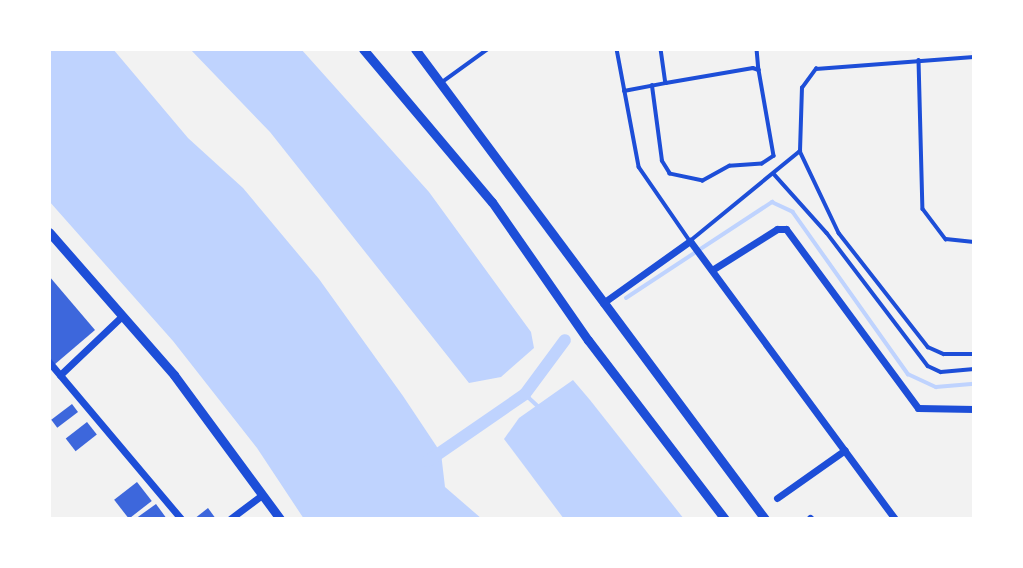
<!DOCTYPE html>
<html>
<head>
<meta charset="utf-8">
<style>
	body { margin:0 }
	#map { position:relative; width:1023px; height:568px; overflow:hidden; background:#f2f2f2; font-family:"Space Grotesk",sans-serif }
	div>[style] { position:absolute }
	.water>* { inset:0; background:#bfd3fe }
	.stream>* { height:3.5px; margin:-1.75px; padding:0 1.75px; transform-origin:1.75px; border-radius:1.75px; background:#bfd3fe }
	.canal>* { height:12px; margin:-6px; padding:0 6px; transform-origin:6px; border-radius:6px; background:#bfd3fe }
	.building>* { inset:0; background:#3d67dc; transform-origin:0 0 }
	.service>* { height:3.5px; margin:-1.75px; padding:0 1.75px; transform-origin:1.75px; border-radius:1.75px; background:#1d4ed8 }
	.minor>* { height:7px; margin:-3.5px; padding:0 3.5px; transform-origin:3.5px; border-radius:3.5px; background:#1d4ed8 }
	.tertiary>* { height:9px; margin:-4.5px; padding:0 4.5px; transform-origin:4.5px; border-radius:4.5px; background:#1d4ed8 }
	span { translate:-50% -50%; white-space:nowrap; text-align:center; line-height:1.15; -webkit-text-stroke:7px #fff; paint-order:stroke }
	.frame { position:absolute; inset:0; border:51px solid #fff; pointer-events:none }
</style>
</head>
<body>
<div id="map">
	<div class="water">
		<i style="clip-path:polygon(49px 49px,113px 49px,188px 138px,243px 188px,319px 279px,403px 396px,441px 453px,445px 487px,482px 519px,304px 519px,257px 448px,173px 341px,49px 201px)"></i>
		<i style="clip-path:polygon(190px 49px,301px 49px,429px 192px,531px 332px,534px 348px,501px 377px,469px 383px,270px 132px)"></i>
		<i style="clip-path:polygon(573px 380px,590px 400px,684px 519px,564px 519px,504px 439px,519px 418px)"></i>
	</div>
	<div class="stream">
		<i style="left:626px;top:298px;width:175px;rotate:-33.3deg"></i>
		<i style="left:772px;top:202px;width:23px;rotate:25deg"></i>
		<i style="left:793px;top:212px;width:199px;rotate:54.6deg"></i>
		<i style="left:908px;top:374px;width:31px;rotate:25deg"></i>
		<i style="left:936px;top:387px;width:38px;rotate:-5deg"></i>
		<i style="left:525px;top:394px;width:19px;rotate:43deg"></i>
	</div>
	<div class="canal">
		<i style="left:428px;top:461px;width:118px;rotate:-34.6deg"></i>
		<i style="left:525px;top:394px;width:67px;rotate:-53.5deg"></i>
	</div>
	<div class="building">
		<i style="clip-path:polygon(49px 276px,95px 330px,54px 365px,49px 359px)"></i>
		<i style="left:72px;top:404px;width:10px;height:26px;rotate:53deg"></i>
		<i style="left:87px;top:422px;width:16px;height:27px;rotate:52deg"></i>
		<i style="left:137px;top:482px;width:24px;height:29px;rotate:52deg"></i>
		<i style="clip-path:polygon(156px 504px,167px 519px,135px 519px)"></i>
		<i style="clip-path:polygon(208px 508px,216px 519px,194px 519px)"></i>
	</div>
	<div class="service">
		<i style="left:617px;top:49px;width:120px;rotate:79.4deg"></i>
		<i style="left:639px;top:167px;width:90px;rotate:55.4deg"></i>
		<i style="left:690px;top:241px;width:142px;rotate:-39.3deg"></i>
		<i style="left:800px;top:151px;width:63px;rotate:-88.2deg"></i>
		<i style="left:802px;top:88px;width:24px;rotate:-54deg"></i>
		<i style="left:816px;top:69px;width:158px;rotate:-4.3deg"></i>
		<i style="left:661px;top:49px;width:34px;rotate:82deg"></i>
		<i style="left:757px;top:49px;width:21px;rotate:85deg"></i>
		<i style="left:919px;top:60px;width:149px;rotate:88.5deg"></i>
		<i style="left:923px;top:209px;width:38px;rotate:53deg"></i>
		<i style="left:946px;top:239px;width:28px;rotate:6deg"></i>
		<i style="left:441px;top:83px;width:58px;rotate:-35.9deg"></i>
		<i style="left:624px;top:91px;width:43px;rotate:-10.8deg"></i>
		<i style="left:666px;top:83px;width:88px;rotate:-9.8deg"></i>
		<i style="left:753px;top:68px;width:6px;rotate:18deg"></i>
		<i style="left:759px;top:70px;width:87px;rotate:80.1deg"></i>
		<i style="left:774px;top:156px;width:14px;rotate:146deg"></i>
		<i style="left:762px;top:164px;width:32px;rotate:176deg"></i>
		<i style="left:730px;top:166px;width:31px;rotate:151deg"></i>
		<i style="left:703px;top:181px;width:34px;rotate:-168deg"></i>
		<i style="left:670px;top:174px;width:15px;rotate:-122deg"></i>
		<i style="left:662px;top:161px;width:76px;rotate:-97.6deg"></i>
		<i style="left:800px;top:151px;width:91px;rotate:64.6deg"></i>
		<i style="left:839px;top:233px;width:145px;rotate:52deg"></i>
		<i style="left:928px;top:347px;width:17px;rotate:24deg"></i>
		<i style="left:944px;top:354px;width:30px"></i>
		<i style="left:774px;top:174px;width:79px;rotate:48.1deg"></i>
		<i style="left:827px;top:233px;width:167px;rotate:52.8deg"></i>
		<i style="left:928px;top:366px;width:14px;rotate:25deg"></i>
		<i style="left:941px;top:372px;width:33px;rotate:-5deg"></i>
	</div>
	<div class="minor">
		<i style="left:712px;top:270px;width:77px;rotate:-32.2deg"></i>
		<i style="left:777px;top:229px;width:9px"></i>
		<i style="left:786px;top:229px;width:222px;rotate:53.6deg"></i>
		<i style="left:918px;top:408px;width:56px;rotate:1deg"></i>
		<i style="left:603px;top:303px;width:107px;rotate:-35.5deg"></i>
		<i style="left:690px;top:241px;width:345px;rotate:53.6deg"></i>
		<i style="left:49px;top:362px;width:205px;rotate:49.9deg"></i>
		<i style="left:60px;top:375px;width:86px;rotate:-43.6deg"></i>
		<i style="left:777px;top:498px;width:83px;rotate:-35.2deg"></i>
		<i style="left:810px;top:518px;width:1px;rotate:45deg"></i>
		<i style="left:230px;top:519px;width:40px;rotate:-37deg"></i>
	</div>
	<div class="tertiary">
		<i style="left:363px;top:49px;width:200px;rotate:49.9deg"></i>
		<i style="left:492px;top:202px;width:168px;rotate:55.2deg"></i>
		<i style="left:588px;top:340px;width:225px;rotate:52.6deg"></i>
		<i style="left:415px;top:49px;width:586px;rotate:53.33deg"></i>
		<i style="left:49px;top:232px;width:190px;rotate:48.8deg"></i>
		<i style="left:174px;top:375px;width:179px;rotate:53.6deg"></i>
	</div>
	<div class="frame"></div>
</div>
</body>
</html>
